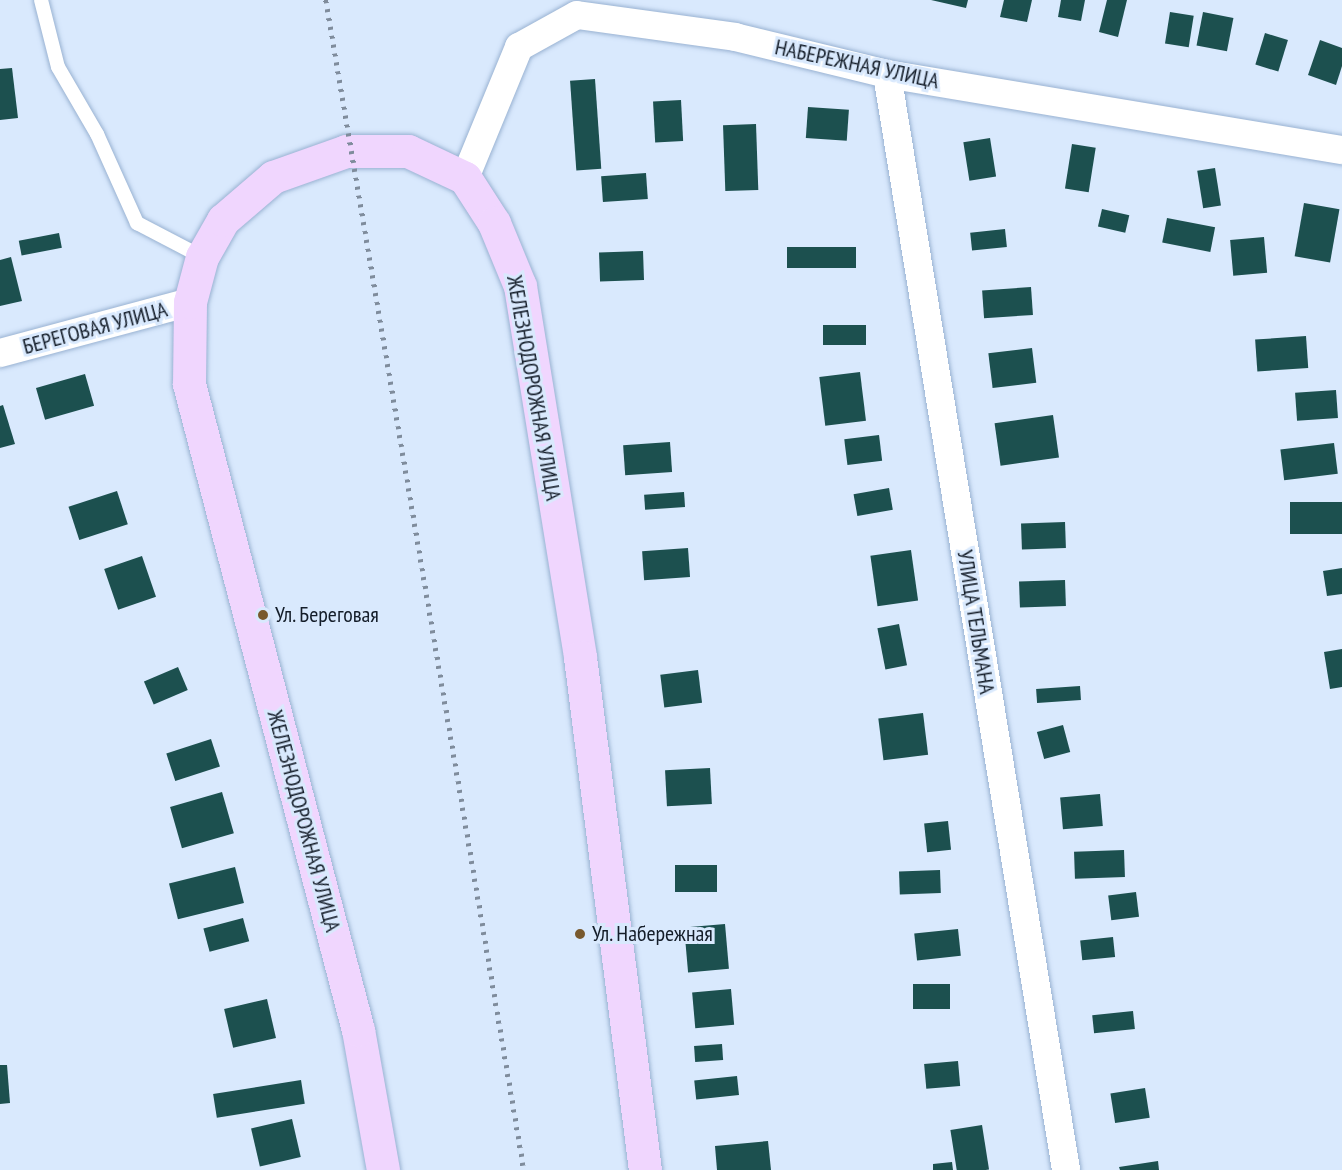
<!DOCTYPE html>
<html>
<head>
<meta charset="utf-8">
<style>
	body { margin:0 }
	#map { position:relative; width:1342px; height:1170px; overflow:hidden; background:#d9e9fd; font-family:"PT Sans Narrow",sans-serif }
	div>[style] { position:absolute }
	.building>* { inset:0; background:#1c504f; transform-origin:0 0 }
	.roads { filter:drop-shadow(0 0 2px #99b2d2) drop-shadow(0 0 2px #99b2d2) }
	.lane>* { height:14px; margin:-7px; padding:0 7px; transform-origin:7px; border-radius:7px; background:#fff }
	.street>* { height:28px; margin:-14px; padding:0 14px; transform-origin:14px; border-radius:14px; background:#fff }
	.primary>* { height:33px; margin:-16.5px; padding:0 16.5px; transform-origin:16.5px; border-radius:16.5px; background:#f0d6fe }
	.rail>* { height:4.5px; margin-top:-2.25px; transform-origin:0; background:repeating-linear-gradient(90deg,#7f8c9c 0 3px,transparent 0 9px) }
	.dots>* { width:16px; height:16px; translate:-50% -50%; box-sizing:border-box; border:3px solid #d9e9fd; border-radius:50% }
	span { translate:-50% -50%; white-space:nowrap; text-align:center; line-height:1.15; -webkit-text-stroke:6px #d9e9fd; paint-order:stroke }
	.street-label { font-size:22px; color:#141d29 }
	.poi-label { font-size:22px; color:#141d29 }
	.left { translate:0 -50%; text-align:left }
</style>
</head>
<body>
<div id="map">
	<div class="building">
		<i style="clip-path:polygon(931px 0,968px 0,966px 8px)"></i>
		<i style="clip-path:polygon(1004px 0,1032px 0,1027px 22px,1000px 17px)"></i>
		<i style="clip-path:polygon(1061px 0,1085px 0,1081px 21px,1058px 17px)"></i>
		<i style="clip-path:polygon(1107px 0,1127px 0,1118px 37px,1099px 32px)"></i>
		<i style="left:1170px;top:12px;width:24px;height:32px;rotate:9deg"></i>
		<i style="left:1203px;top:12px;width:31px;height:34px;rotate:11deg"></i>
		<i style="left:1265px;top:33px;width:24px;height:33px;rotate:17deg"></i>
		<i style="clip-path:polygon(1320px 40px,1342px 48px,1342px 66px,1336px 85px,1308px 75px)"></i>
		<i style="clip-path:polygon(12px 68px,18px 118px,0 120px,0 69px)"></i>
		<i style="left:595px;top:79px;width:90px;height:25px;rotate:86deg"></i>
		<i style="left:681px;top:100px;width:41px;height:28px;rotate:87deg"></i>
		<i style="left:808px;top:107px;width:41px;height:31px;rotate:4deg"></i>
		<i style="left:756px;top:124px;width:66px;height:33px;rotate:88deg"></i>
		<i style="left:990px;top:138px;width:39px;height:27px;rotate:81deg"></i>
		<i style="left:1072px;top:144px;width:24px;height:45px;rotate:9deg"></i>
		<i style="left:1215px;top:168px;width:38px;height:18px;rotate:81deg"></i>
		<i style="left:646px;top:173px;width:26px;height:45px;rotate:86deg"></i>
		<i style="left:1304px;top:203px;width:36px;height:54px;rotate:10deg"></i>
		<i style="left:1102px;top:209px;width:28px;height:18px;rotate:13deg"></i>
		<i style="left:1167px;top:218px;width:49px;height:25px;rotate:11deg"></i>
		<i style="left:1005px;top:229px;width:18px;height:35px;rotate:84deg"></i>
		<i style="left:59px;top:233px;width:15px;height:41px;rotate:79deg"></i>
		<i style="left:1264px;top:237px;width:36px;height:34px;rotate:85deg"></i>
		<i style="left:856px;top:247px;width:21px;height:69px;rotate:90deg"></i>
		<i style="left:643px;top:251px;width:29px;height:44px;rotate:88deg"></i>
		<i style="clip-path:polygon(11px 257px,22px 301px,0 306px,0 260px)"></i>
		<i style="left:1031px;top:287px;width:28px;height:49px;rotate:86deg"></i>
		<i style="left:823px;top:325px;width:43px;height:20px"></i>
		<i style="left:1306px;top:336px;width:32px;height:51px;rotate:86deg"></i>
		<i style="left:1032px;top:348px;width:35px;height:44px;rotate:83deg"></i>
		<i style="left:860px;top:372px;width:49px;height:41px;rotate:83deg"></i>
		<i style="left:85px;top:374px;width:33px;height:51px;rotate:74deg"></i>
		<i style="left:1336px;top:390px;width:28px;height:41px;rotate:86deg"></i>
		<i style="clip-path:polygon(3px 405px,15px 444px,0 448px,0 406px)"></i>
		<i style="left:1053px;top:415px;width:43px;height:59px;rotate:82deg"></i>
		<i style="left:879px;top:435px;width:26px;height:35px;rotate:83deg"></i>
		<i style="left:670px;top:442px;width:30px;height:47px;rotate:86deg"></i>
		<i style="left:1334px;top:443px;width:31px;height:54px;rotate:83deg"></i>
		<i style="left:889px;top:488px;width:22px;height:36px;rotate:80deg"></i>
		<i style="left:117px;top:491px;width:35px;height:51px;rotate:72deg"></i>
		<i style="left:684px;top:492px;width:15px;height:40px;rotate:86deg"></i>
		<i style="left:1342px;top:502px;width:32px;height:52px;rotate:90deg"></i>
		<i style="left:1065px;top:522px;width:26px;height:44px;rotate:88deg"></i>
		<i style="left:688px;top:548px;width:29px;height:46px;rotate:86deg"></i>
		<i style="left:911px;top:550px;width:51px;height:41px;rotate:82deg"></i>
		<i style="left:142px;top:556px;width:43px;height:40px;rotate:71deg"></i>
		<i style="clip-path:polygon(1342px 568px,1342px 594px,1327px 596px,1323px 571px)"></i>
		<i style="left:1065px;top:580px;width:26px;height:46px;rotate:88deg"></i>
		<i style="left:899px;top:624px;width:42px;height:22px;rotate:79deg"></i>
		<i style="clip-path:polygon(1342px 649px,1342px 687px,1330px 689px,1324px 652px)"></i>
		<i style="left:178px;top:667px;width:25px;height:37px;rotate:67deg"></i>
		<i style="left:698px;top:670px;width:33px;height:38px;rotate:83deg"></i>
		<i style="left:1080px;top:686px;width:14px;height:44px;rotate:86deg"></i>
		<i style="left:923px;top:713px;width:42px;height:45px;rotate:83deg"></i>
		<i style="left:1063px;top:725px;width:28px;height:27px;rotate:75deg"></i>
		<i style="left:211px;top:739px;width:29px;height:47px;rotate:72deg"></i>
		<i style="left:710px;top:768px;width:36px;height:45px;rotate:87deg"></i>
		<i style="left:222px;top:792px;width:43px;height:54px;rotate:74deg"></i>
		<i style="left:1100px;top:794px;width:32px;height:40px;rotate:85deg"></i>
		<i style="left:948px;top:821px;width:29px;height:24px;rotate:84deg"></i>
		<i style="left:1124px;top:850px;width:27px;height:50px;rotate:88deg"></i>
		<i style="left:675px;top:865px;width:42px;height:27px"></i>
		<i style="left:235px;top:867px;width:37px;height:68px;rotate:76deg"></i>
		<i style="left:940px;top:870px;width:23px;height:41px;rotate:88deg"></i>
		<i style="left:1136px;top:892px;width:25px;height:28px;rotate:83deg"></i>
		<i style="left:243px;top:918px;width:24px;height:41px;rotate:75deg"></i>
		<i style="left:725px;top:924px;width:45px;height:41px;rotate:85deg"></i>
		<i style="left:958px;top:929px;width:27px;height:44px;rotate:84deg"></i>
		<i style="left:1113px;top:937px;width:20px;height:33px;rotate:84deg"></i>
		<i style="left:913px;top:984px;width:37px;height:25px"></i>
		<i style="left:731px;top:989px;width:36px;height:39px;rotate:85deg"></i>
		<i style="left:267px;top:999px;width:40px;height:44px;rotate:77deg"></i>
		<i style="left:1133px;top:1011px;width:18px;height:41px;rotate:84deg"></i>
		<i style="left:722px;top:1044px;width:16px;height:28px;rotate:86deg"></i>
		<i style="left:958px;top:1061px;width:25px;height:34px;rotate:85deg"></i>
		<i style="clip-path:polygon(0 1065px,7px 1065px,10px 1103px,0 1104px)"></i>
		<i style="left:737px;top:1076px;width:19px;height:43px;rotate:84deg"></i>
		<i style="left:301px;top:1080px;width:24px;height:89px;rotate:81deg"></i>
		<i style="left:1145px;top:1088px;width:30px;height:35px;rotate:81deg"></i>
		<i style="left:292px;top:1119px;width:39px;height:42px;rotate:77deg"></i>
		<i style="left:982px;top:1125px;width:45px;height:32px;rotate:81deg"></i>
		<i style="clip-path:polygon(768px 1141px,771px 1170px,717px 1170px,715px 1146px)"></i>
		<i style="clip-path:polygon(1158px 1161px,1159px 1170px,1120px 1170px,1119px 1167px)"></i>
		<i style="clip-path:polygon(952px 1162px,953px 1170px,933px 1170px,933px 1164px)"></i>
	</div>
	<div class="roads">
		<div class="lane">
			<i style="left:41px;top:0;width:69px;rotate:75.8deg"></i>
			<i style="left:58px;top:67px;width:78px;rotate:59.8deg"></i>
			<i style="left:97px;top:134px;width:98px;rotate:65.8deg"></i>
			<i style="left:137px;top:223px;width:73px;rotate:27.6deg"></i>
		</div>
		<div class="street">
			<i style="left:887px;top:74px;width:1111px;rotate:80.72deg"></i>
			<i style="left:465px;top:178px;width:142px;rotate:-67.6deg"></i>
			<i style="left:519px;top:47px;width:66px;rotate:-28.9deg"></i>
			<i style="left:577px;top:15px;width:160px;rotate:7.9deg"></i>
			<i style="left:735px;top:37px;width:156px;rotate:13.7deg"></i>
			<i style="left:887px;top:74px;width:461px;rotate:9.5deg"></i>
			<i style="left:0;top:353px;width:197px;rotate:-15deg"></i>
		</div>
		<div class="primary">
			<i style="left:383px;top:1170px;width:142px;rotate:-100.1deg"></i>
			<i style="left:358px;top:1030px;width:668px;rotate:-104.66deg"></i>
			<i style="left:189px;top:384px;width:82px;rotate:-89.3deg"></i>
			<i style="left:190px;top:302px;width:47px;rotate:-75.1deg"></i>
			<i style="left:202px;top:257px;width:43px;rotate:-60.4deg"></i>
			<i style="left:223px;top:220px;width:66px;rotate:-40.7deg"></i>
			<i style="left:273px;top:177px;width:77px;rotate:-19.6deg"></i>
			<i style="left:346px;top:151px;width:62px"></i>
			<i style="left:408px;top:151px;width:63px;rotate:25.3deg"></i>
			<i style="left:465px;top:178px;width:54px;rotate:57.2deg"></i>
			<i style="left:494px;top:223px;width:68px;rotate:67.6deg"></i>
			<i style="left:520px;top:286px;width:376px;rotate:80.8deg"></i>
			<i style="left:580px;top:657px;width:517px;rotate:82.78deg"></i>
		</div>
	</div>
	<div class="rail">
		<i style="left:326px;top:0;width:1187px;rotate:80.39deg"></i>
	</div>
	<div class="dots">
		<i style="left:263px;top:615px;background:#78592e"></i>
		<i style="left:580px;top:934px;background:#78592e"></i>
	</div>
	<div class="street-label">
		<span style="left:857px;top:64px;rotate:12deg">НАБЕРЕЖНАЯ УЛИЦА</span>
		<span style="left:95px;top:328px;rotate:-15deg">БЕРЕГОВАЯ УЛИЦА</span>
		<span style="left:534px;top:388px;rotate:80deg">ЖЕЛЕЗНОДОРОЖНАЯ УЛИЦА</span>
		<span style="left:976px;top:622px;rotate:81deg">УЛИЦА ТЕЛЬМАНА</span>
		<span style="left:304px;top:821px;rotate:75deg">ЖЕЛЕЗНОДОРОЖНАЯ УЛИЦА</span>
	</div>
	<div class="poi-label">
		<span class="left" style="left:275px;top:615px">Ул. Береговая</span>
		<span class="left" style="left:592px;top:934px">Ул. Набережная</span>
	</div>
</div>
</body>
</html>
